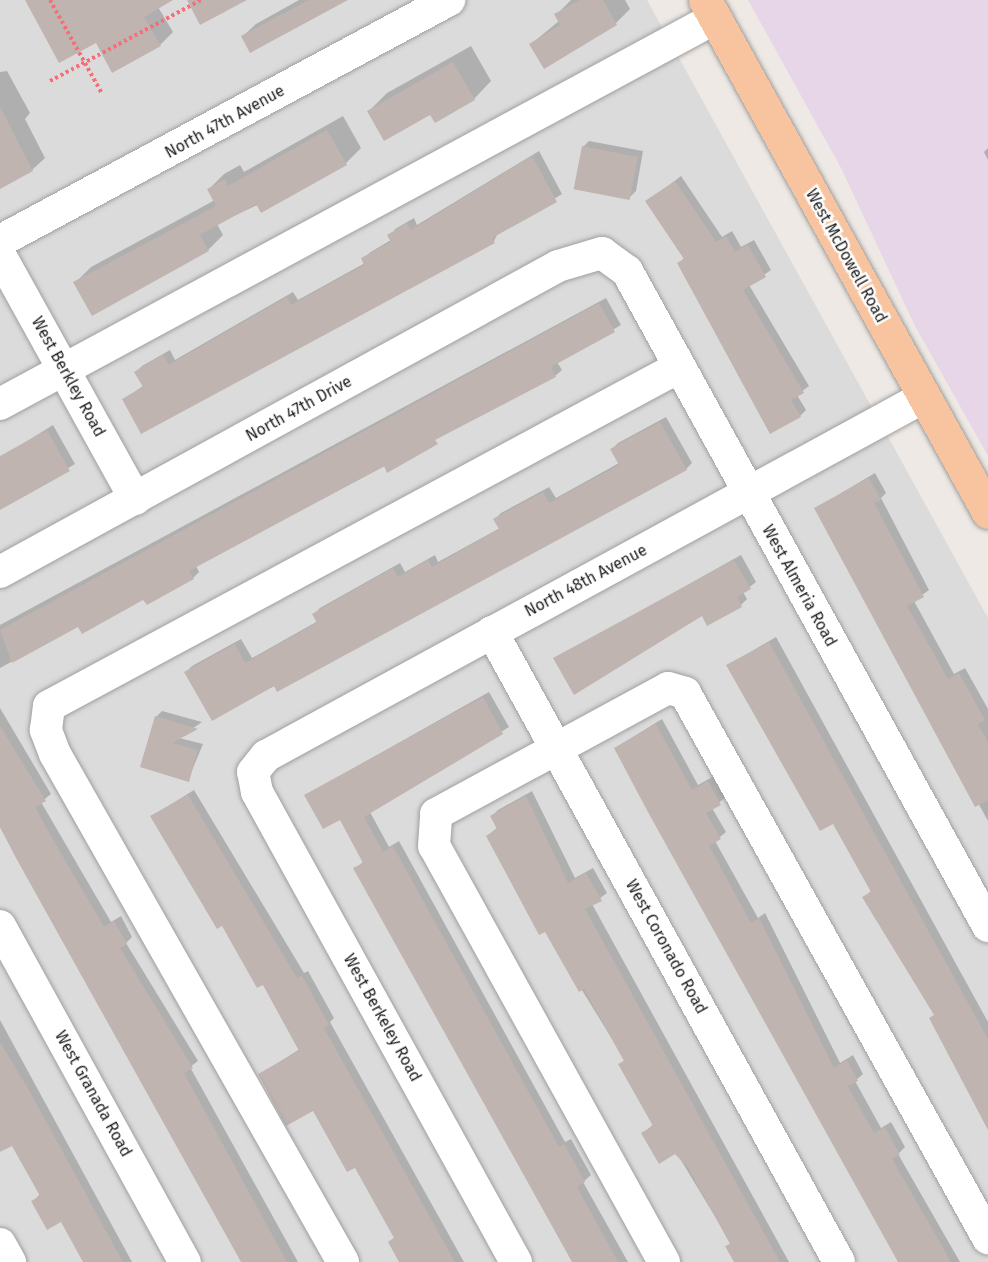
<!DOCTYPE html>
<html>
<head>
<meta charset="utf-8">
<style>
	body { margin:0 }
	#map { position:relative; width:988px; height:1262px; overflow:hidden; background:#eee9e4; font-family:"Fira Sans",sans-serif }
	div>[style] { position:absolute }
	.residential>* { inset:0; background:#dcdbdb }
	.industrial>* { inset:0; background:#e7d6e7 }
	.shadow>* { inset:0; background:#0003 }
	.building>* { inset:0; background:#bfb4b0; transform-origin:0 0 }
	.path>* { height:4px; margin-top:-2px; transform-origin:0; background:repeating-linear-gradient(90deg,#f46f77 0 3px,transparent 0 6px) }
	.roads { filter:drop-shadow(0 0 2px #9f9f9f) drop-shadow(0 0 2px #9f9f9f) }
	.minor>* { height:32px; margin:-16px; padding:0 16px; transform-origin:16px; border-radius:16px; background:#fff }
	.major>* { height:33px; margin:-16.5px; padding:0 16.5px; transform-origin:16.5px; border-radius:16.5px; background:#f8c39f }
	span { translate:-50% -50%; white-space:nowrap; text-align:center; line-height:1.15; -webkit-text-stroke:5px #fff; paint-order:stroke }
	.street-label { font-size:16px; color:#1e1e1e }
</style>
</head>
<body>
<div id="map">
	<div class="residential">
		<i style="clip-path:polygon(0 0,647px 0,988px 618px,988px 1262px,0 1262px)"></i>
	</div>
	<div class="industrial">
		<i style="clip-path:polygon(748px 0,988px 0,988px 456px,915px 326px,841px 168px)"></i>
	</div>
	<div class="shadow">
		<i style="clip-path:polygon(26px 0,170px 0,158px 7px,173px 32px,160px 45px,96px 41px)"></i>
		<i style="clip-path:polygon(299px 0,345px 0,243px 36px,256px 24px)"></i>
		<i style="clip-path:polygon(571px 0,625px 0,630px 9px,616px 23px,531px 44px,559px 21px,556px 15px)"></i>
		<i style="clip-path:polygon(471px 46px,491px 81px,474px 99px,431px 113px,369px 111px,387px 93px)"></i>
		<i style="clip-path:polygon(7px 71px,30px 113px,25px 119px,45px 158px,32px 170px,0 184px,0 72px)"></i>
		<i style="clip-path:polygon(343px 116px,361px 148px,346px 163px,217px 224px,223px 235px,208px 250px,75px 283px,91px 267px,215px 200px,209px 189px,224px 174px,240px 165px,244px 172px)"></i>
		<i style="clip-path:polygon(589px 141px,643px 151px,636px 191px,630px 197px,583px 147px)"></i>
		<i style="clip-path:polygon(988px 148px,988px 160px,984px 152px)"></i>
		<i style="clip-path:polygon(539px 151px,562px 194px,498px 233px,494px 241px,124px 399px,143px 386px,136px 372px,142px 366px,170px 350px,175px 360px,293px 292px,298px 300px,365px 263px,369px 253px,391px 240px,395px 229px,414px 218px,417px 225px)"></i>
		<i style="clip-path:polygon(681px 176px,722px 237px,732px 231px,741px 247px,754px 240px,771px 270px,749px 285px,809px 386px,797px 395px,806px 410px,800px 416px,679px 263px,684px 258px,647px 202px)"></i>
		<i style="clip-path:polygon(606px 298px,621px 325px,557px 362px,562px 370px,555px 376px,196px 566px,199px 572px,193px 578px,79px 625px,0 668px,0 625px)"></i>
		<i style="clip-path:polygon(666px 417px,692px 463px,686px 469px,212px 719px,186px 672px,192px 666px,241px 639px,252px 658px,318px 621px,314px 614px,320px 608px,400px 563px,405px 572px,435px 555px,438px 562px,500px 528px,495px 519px,501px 513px,549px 487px,556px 498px,619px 463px,612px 449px,618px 443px)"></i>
		<i style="clip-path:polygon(53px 425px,75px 464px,0 508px,0 458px)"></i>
		<i style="clip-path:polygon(875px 473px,886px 493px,881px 498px,929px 590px,914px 601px,954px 674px,965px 668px,988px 709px,988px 821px,816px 508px)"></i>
		<i style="clip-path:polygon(741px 555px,756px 582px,743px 592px,747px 599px,741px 605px,708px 624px,702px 614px,555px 659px)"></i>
		<i style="clip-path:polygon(776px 637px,988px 1022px,988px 1125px,935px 1014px,863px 898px,871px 891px,833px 822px,728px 665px)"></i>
		<i style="clip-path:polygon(489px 692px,509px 727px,370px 812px,389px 847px,399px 841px,565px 1142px,571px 1139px,591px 1175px,583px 1182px,628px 1262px,574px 1262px,355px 869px,364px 861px,340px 818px,306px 795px)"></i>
		<i style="clip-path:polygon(0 708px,51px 794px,41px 802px,111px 922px,121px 916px,132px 937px,126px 943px,198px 1061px,190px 1067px,298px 1262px,244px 1262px,0 827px)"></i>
		<i style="clip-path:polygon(162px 711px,202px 722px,179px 738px,203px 744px,188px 780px,156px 717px)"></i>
		<i style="clip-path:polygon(662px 719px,698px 785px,714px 776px,726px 797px,712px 808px,726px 832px,715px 841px,758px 918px,765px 913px,840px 1063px,853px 1055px,863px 1074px,855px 1081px,881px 1128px,891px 1122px,905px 1147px,898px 1154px,960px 1262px,900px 1262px,615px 748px)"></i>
		<i style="clip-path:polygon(194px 790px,304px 973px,308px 971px,334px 1018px,330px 1022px,464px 1262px,401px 1262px,389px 1242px,395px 1237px,355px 1166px,314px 1109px,260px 1074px,300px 1049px,263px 983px,152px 816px)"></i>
		<i style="clip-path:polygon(532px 791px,575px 878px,593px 868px,607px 893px,592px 904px,789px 1262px,736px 1262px,727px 1246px,731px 1243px,676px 1152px,643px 1133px,654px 1124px,620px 1064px,625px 1060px,487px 836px,498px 827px,492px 816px,498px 810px)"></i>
		<i style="clip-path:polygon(0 1020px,132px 1262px,84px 1262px,61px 1220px,33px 1202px,40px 1194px,12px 1144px,0 1143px)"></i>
	</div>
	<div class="building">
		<i style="clip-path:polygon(25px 0,173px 0,144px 17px,161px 46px,112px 73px,96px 43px,59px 63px)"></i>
		<i style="clip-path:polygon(187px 0,247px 0,200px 25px)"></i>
		<i style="clip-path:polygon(309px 0,348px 0,250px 53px,241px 36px)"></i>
		<i style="clip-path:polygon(580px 0,603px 0,617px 25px,544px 69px,529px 44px,560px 25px,554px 14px)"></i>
		<i style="clip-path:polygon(453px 62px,475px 100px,435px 123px,430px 115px,384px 141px,367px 111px)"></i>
		<i style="clip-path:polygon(0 107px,33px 171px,0 189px)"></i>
		<i style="clip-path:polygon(327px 130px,347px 165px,261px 213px,256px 204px,200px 235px,209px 251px,92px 316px,73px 282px,216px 206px,207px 189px,225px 179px,228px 186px)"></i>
		<i style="left:582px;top:146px;width:57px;height:44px;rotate:11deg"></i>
		<i style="clip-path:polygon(532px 156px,557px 202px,492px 238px,495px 243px,141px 434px,122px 399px,143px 387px,134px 372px,163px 355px,169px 365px,287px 297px,291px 305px,364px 265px,361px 258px,391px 242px,387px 235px,407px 223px,411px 230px)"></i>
		<i style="clip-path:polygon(675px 181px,716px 242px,726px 236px,735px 252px,748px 245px,766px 277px,743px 290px,804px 393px,791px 400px,801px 417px,770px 434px,677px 263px,684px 259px,645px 201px)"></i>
		<i style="clip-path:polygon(599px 303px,615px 332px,551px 367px,556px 377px,435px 440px,438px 444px,387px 473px,384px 466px,189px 571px,194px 579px,147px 605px,143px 600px,82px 634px,78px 627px,12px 663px,0 630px)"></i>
		<i style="clip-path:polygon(660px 422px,687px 470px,277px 692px,274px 686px,212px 721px,184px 672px,235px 644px,245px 663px,317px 623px,312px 614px,393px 568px,398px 577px,428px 560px,432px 567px,499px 529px,493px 519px,543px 492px,549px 503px,619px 465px,610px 449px)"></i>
		<i style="clip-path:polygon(47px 430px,70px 471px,0 510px,0 456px)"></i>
		<i style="clip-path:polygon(869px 478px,881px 500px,874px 503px,924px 597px,907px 606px,948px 679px,959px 673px,985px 720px,978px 724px,988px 742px,988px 800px,975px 807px,814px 508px)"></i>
		<i style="clip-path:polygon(734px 560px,751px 589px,737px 597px,742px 607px,707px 626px,702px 616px,574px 695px,553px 658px)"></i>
		<i style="clip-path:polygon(769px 642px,988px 1039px,988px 1130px,929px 1018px,934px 1015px,862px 897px,871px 892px,833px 824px,820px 831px,726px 665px)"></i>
		<i style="clip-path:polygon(483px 697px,503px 734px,364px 817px,383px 852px,393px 846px,559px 1147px,564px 1144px,585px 1182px,577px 1187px,618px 1262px,572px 1262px,353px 868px,363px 863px,340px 820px,323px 829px,304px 795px)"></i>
		<i style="clip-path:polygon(155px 716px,198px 729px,172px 743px,198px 750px,189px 782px,140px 767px)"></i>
		<i style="clip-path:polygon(656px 724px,692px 790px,708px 781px,721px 805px,706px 813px,721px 839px,709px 846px,751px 923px,759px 918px,834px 1068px,847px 1060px,858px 1081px,848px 1086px,874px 1133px,885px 1127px,900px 1155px,892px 1159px,951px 1262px,898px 1262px,649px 814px,614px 748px)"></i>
		<i style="clip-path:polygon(0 726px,46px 801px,35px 807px,52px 838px,104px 927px,114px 921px,127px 944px,120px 948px,193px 1068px,184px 1073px,287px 1262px,241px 1262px,16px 858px,0 827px)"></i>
		<i style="clip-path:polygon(188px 795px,297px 978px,302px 976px,329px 1025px,324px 1028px,455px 1262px,399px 1262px,388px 1242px,394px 1238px,355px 1168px,347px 1172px,313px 1111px,286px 1126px,258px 1074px,299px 1051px,263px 985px,257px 988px,222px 926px,217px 929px,150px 816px)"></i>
		<i style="clip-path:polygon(526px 796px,568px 883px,586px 873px,602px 901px,585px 909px,780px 1262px,734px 1262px,725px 1246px,730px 1244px,689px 1169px,675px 1154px,659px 1164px,641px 1133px,653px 1126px,618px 1064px,624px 1061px,584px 989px,579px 992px,545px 932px,539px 935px,486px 836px,497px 829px,490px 816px)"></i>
		<i style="clip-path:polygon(0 1042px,30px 1092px,123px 1262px,83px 1262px,61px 1222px,47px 1230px,31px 1201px,40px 1196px,12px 1146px,0 1152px)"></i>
	</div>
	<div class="path">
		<i style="left:50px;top:0;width:107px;rotate:61deg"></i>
		<i style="left:50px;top:81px;width:171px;rotate:-28.2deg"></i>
	</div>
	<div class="roads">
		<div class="minor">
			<i style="left:0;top:241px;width:510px;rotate:-28.22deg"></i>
			<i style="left:0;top:255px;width:279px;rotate:61deg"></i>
			<i style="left:0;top:404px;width:813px;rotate:-28.36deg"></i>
			<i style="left:0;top:572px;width:636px;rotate:-28.74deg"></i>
			<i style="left:558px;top:266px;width:46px;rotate:-16.5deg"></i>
			<i style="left:602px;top:253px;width:31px;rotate:36deg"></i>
			<i style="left:627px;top:271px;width:748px;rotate:61.14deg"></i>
			<i style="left:492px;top:632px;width:719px;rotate:61.15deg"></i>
			<i style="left:0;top:926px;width:384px;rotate:61.2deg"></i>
			<i style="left:0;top:1244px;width:21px;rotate:61deg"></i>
			<i style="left:343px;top:1262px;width:584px;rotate:-119.55deg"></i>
			<i style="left:55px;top:754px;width:26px;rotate:-111deg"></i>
			<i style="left:46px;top:730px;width:24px;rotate:-83deg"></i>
			<i style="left:49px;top:706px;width:715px;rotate:-28.28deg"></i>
			<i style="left:516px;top:1262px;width:537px;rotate:-118.86deg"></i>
			<i style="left:257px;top:792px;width:20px;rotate:-101deg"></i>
			<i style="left:253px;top:772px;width:21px;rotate:-51deg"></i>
			<i style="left:266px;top:756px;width:750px;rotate:-28.62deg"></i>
			<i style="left:664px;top:1262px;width:475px;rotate:-118.9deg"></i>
			<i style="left:434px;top:846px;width:32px;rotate:-86deg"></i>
			<i style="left:436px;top:814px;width:264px;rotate:-28.5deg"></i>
			<i style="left:668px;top:688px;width:18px;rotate:16deg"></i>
			<i style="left:685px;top:693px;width:624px;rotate:60.93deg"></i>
		</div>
		<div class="major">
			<i style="left:705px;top:0;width:585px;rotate:61.07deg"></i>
		</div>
	</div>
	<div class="street-label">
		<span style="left:225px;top:122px;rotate:-29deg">North 47th Avenue</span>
		<span style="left:846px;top:256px;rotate:61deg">West McDowell Road</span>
		<span style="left:68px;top:377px;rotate:61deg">West Berkley Road</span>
		<span style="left:299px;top:409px;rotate:-29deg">North 47th Drive</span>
		<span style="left:586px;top:581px;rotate:-28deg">North 48th Avenue</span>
		<span style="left:799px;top:586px;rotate:61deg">West Almeria Road</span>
		<span style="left:666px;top:947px;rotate:61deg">West Coronado Road</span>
		<span style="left:382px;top:1018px;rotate:61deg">West Berkeley Road</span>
		<span style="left:93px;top:1094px;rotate:61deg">West Granada Road</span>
	</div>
</div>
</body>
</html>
